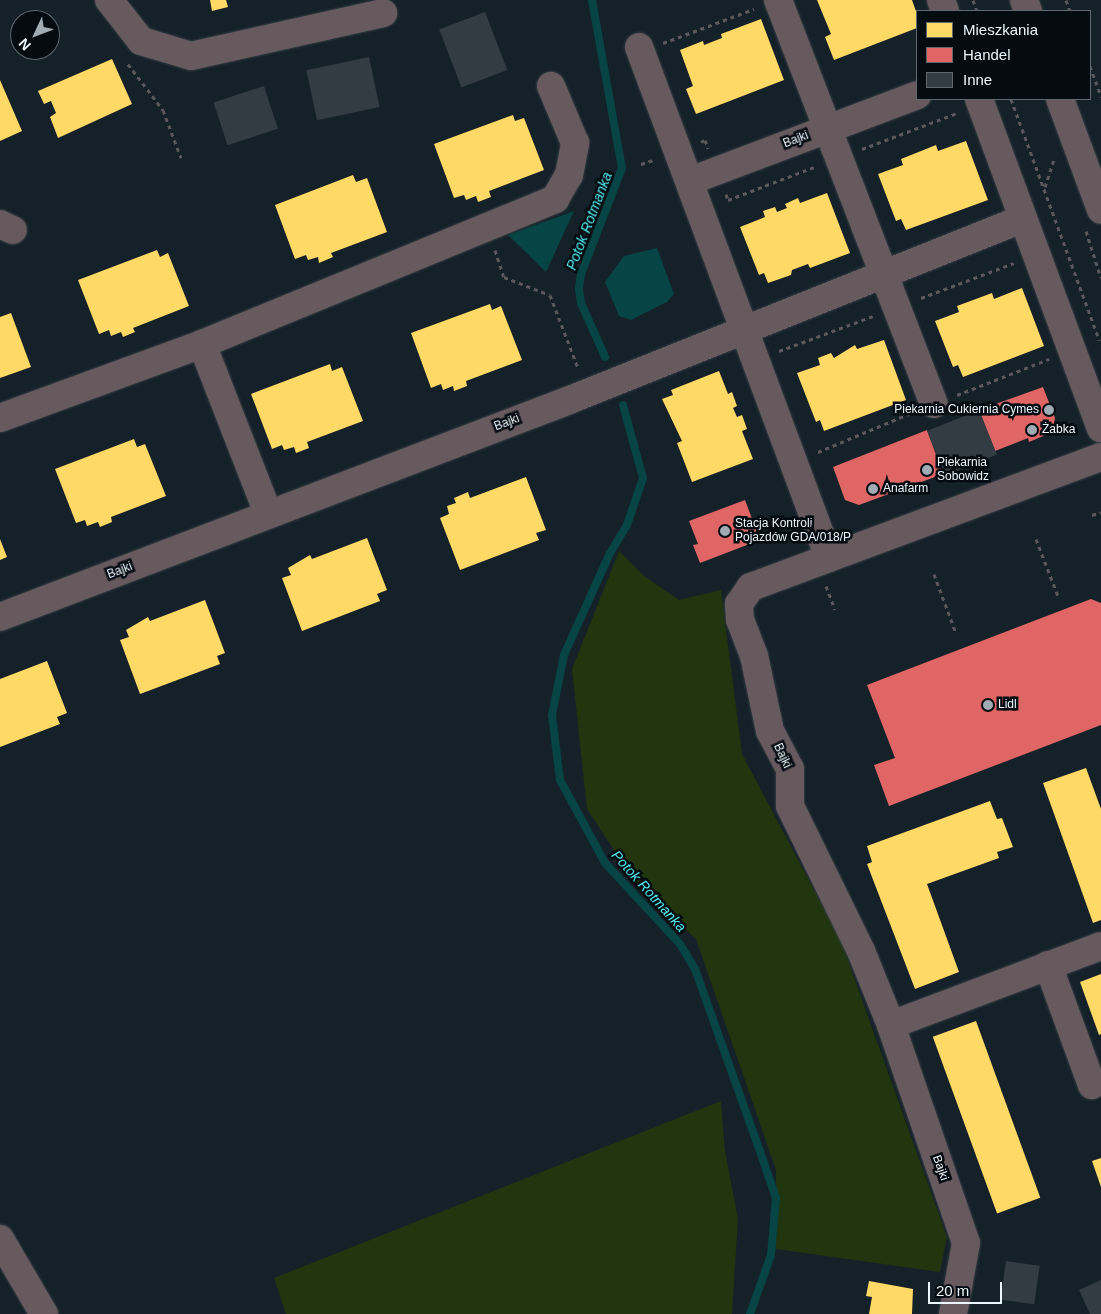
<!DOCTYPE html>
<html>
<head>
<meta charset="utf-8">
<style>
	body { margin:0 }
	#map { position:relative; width:1101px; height:1314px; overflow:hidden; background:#152128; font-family:Helvetica,sans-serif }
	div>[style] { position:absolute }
	.green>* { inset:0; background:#21350f }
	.water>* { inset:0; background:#064445 }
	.homes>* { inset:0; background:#ffd966; transform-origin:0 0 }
	.shops>* { inset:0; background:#e06666 }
	.stream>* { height:8px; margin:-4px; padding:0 4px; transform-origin:4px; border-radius:4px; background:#064445 }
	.building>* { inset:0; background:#323c42; transform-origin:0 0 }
	.path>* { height:3px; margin-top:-1.5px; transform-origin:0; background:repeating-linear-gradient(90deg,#5b585d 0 4px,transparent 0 8px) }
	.roads { filter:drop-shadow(0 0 1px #353e44) drop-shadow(0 0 1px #353e44) }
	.minor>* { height:28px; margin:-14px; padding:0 14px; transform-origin:14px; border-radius:14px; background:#675a5e }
	.major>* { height:28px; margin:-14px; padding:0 14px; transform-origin:14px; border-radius:14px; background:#665a5f }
	.dots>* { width:14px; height:14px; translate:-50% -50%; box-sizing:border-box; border:2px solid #040b11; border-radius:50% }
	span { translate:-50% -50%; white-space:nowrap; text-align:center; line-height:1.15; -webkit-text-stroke:5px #040b11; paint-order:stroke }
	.street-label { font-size:12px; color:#ebf6fe }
	.poi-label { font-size:12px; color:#ebf6fe }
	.right { translate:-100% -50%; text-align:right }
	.left { translate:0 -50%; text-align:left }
	.water-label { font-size:14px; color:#50eff2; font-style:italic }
	.legend { position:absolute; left:916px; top:10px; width:175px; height:90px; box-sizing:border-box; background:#040b11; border:1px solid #606970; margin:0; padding:6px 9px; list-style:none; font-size:15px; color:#ebf6fe }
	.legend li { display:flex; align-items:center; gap:10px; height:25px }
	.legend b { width:25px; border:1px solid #606970 }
	.north { position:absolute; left:10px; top:10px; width:50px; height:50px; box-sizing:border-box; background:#040b11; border:1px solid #606970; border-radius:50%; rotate:227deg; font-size:14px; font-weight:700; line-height:20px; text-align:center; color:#ebf6fe }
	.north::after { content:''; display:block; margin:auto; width:18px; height:22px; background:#a0abb3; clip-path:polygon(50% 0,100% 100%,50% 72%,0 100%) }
	.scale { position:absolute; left:928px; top:1282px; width:74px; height:22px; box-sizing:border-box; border:2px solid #ebf6fe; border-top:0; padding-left:6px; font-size:15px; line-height:18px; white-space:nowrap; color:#ebf6fe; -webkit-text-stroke:4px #040b11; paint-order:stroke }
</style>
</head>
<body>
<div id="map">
	<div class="green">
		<i style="clip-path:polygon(619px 551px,644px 576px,679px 600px,721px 590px,742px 754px,841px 941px,947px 1237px,940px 1272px,776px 1249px,776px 1170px,696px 939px,635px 882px,587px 809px,572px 669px)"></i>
		<i style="clip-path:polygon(721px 1101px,725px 1151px,738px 1219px,732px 1314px,286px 1314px,274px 1278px)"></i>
	</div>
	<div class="water">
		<i style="clip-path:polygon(574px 211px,546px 272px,508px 235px)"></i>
		<i style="clip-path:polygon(657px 248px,674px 294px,667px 302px,631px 320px,619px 316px,605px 282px,624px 256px)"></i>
	</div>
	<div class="homes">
		<i style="clip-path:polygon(210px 0,226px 0,228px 7px,212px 11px)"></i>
		<i style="clip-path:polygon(817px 0,912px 0,917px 14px,917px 28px,834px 60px,825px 37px,831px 34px)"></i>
		<i style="clip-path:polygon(761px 19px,784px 80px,696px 114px,686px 89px,693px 86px,680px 50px,703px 41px,704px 45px,722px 38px,721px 34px)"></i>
		<i style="clip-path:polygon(112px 59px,132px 104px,58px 138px,50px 117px,56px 113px,51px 101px,44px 104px,38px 91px)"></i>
		<i style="clip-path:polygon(0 80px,22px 131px,0 141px)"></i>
		<i style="clip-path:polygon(513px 115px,515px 121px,524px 118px,544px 170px,489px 191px,491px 197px,478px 202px,476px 196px,466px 200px,464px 195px,454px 198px,434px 144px)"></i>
		<i style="clip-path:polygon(966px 141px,988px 200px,906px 230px,901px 219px,896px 221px,878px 174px,903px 165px,901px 159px,936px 145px,938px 151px)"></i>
		<i style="clip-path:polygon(353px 175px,356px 182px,367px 178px,387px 232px,331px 253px,333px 257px,319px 263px,318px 257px,308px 260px,306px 255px,295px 259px,275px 205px)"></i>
		<i style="clip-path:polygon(827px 193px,850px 253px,810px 268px,808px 264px,792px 270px,791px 275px,768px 283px,764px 273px,759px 275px,740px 227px,765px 217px,763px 211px,775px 207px,777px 212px,787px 208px,785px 204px,798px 198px,800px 203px)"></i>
		<i style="clip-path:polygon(157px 250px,160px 257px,168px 253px,189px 306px,133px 328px,135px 332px,123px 337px,121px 332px,111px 336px,109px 330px,99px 334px,78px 280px)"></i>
		<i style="clip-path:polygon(1022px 288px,1044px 346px,963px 377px,958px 365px,953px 367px,935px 321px,959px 312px,957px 306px,992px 293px,994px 299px)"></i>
		<i style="clip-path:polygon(490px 304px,492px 310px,501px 306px,522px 360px,466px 381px,467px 386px,454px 391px,453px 386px,443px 390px,441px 384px,431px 388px,411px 333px)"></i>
		<i style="clip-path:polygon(11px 313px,31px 367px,0 378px,0 317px)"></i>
		<i style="clip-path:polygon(884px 340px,906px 400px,824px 431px,820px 420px,816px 422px,797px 373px,820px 365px,818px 358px,831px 353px,834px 358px,855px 345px,857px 349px)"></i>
		<i style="clip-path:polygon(330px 364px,332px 371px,342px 367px,363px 421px,307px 442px,309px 448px,296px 453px,294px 447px,284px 450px,282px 445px,272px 449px,251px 394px)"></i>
		<i style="clip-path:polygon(719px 371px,728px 394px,732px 392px,737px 406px,733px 408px,737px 417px,742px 415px,747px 429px,742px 431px,753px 459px,692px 482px,677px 443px,682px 441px,662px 399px,673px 395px,671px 390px)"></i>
		<i style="clip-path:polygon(134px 439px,137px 447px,145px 444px,166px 496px,111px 517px,112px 522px,100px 527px,98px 522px,87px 526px,85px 520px,76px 523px,55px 469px)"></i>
		<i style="clip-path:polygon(526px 477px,546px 530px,536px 533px,539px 540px,460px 570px,440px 518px,449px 514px,447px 506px,456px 503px,454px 498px,468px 492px,470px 498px)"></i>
		<i style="clip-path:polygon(367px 538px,387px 590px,377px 594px,380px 601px,302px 631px,282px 578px,291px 575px,288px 568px,310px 555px,312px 559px)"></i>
		<i style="clip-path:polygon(0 539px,7px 557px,0 560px)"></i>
		<i style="clip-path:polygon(205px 600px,225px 653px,217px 656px,220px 664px,140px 694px,120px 640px,129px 637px,126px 630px,148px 617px,150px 621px)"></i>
		<i style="clip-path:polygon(47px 661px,67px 713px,57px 717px,60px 724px,0 747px,0 679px)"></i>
		<i style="clip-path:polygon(1086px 768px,1101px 809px,1101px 920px,1093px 923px,1043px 783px)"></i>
		<i style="clip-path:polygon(990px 801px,997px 819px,1002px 818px,1013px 847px,997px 852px,999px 858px,927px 884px,959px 972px,915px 989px,867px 864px,872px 862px,867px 846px)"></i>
		<i style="clip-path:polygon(1101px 974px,1101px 1034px,1099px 1035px,1080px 982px)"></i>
		<i style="left:976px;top:1021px;width:188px;height:46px;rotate:70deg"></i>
		<i style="clip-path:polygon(1101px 1158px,1101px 1187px,1092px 1161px)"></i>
		<i style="clip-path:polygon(869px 1281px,913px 1289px,912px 1314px,869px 1314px,872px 1297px,866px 1296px)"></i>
	</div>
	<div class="shops">
		<i style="clip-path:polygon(1043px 387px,1055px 418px,1053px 432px,1029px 442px,1028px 438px,995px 451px,979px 410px)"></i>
		<i style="clip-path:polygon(927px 430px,943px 474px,859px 505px,845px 500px,833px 467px)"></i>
		<i style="clip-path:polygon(745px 500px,760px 540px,700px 563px,693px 545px,698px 544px,689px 521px)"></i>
		<i style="clip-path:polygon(1091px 599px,1101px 603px,1101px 725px,889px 806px,874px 765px,895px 758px,867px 685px)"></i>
	</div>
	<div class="stream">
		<i style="left:592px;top:0;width:171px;rotate:79.9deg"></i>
		<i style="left:622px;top:168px;width:114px;rotate:111.1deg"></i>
		<i style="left:581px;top:274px;width:15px;rotate:98deg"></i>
		<i style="left:579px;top:289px;width:14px;rotate:82deg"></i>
		<i style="left:581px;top:303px;width:59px;rotate:66deg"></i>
		<i style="left:623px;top:405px;width:76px;rotate:74.7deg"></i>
		<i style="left:643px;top:478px;width:50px;rotate:108.8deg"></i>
		<i style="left:627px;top:525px;width:33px;rotate:121deg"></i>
		<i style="left:610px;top:553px;width:112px;rotate:114.3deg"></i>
		<i style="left:564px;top:655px;width:61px;rotate:101.3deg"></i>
		<i style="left:552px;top:715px;width:65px;rotate:83deg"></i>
		<i style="left:560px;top:780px;width:94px;rotate:61.5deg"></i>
		<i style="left:605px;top:863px;width:110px;rotate:47.2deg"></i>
		<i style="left:680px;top:944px;width:29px;rotate:59deg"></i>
		<i style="left:695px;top:969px;width:203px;rotate:70.4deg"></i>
		<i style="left:763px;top:1160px;width:40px;rotate:71.1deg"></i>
		<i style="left:776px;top:1198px;width:57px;rotate:95deg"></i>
		<i style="left:771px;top:1255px;width:63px;rotate:109.6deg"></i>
	</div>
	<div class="building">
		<i style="left:485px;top:12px;width:62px;height:49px;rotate:69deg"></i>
		<i style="left:369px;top:57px;width:51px;height:64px;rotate:78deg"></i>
		<i style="left:264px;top:86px;width:45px;height:53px;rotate:72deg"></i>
		<i style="left:979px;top:410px;width:48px;height:56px;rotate:68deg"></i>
		<i style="left:1006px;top:1261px;width:34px;height:39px;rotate:8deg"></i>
		<i style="clip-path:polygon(1101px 1280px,1101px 1314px,1090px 1314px,1079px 1290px)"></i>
	</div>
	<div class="path">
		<i style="left:973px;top:0;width:12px;rotate:70deg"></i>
		<i style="left:1066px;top:0;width:12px;rotate:70deg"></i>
		<i style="left:663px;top:43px;width:97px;rotate:-20.5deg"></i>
		<i style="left:128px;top:64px;width:58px;rotate:52.7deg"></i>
		<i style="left:163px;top:110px;width:51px;rotate:69.4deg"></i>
		<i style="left:1090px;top:66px;width:33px;rotate:70deg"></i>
		<i style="left:1011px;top:99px;width:257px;rotate:69.9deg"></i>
		<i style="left:701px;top:142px;width:4px;rotate:-27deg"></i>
		<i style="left:705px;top:140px;width:9px;rotate:69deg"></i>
		<i style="left:862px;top:149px;width:102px;rotate:-20.8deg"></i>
		<i style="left:641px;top:164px;width:13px;rotate:-18deg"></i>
		<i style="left:1045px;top:187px;width:28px;rotate:-72deg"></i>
		<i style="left:726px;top:194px;width:6px;rotate:72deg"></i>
		<i style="left:728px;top:200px;width:92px;rotate:-21deg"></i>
		<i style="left:1086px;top:231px;width:49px;rotate:72.3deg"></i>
		<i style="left:495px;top:250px;width:28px;rotate:72deg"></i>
		<i style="left:504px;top:277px;width:49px;rotate:21.4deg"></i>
		<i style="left:550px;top:295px;width:78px;rotate:69deg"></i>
		<i style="left:921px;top:298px;width:99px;rotate:-20.6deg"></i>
		<i style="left:779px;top:351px;width:100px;rotate:-20.4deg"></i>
		<i style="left:957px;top:395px;width:99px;rotate:-21.4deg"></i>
		<i style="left:818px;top:452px;width:101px;rotate:-22.8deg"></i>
		<i style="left:1092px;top:515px;width:9px;rotate:-18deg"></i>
		<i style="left:1036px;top:539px;width:61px;rotate:68.9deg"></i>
		<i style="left:934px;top:574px;width:63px;rotate:69.6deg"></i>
		<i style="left:826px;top:586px;width:25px;rotate:69deg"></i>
	</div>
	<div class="roads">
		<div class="minor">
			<i style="left:109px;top:0;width:52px;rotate:52deg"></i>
			<i style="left:141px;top:41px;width:52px;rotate:16.7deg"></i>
			<i style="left:191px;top:56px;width:197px;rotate:-12.6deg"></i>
			<i style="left:778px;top:0;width:433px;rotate:68.9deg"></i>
			<i style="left:941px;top:0;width:12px;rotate:70deg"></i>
			<i style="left:639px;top:47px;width:545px;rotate:69.6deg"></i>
			<i style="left:979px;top:99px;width:351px;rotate:69.7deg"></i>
			<i style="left:690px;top:181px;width:243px;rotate:-20.7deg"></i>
			<i style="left:0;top:224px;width:14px;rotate:25deg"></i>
			<i style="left:202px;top:344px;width:181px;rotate:68.7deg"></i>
			<i style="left:0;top:418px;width:215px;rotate:-20.1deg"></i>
			<i style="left:202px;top:344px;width:382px;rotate:-22.3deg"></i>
			<i style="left:555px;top:199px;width:28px;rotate:-60deg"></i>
			<i style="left:569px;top:175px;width:33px;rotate:-79deg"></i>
			<i style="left:575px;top:143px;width:62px;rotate:-112.8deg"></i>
			<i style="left:0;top:617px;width:612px;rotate:-20.86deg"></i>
			<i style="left:572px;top:399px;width:486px;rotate:-21.8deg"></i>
			<i style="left:1048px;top:965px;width:128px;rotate:69.9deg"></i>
			<i style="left:891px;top:1025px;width:224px;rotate:-20.6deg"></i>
			<i style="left:0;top:1239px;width:87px;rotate:59.6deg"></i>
			<i style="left:953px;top:1314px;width:72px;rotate:-79.6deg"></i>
			<i style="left:966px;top:1243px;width:231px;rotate:-109deg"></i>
			<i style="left:891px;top:1025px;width:80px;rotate:-112.1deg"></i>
			<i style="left:861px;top:951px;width:161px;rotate:-116.1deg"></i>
			<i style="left:790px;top:806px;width:37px;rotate:-90deg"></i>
			<i style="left:790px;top:769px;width:43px;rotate:-117.8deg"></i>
			<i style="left:770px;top:731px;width:77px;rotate:-102deg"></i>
			<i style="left:754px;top:656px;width:39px;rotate:-111deg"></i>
			<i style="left:740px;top:620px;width:16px;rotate:-94deg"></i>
			<i style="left:739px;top:604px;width:21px;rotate:-55deg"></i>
			<i style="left:751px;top:587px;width:373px;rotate:-20.4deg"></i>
		</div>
		<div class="major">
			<i style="left:1024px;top:0;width:12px;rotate:70deg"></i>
			<i style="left:1060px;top:99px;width:118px;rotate:69.7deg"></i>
		</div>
	</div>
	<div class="dots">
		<i style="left:1049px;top:410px;background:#a0abb3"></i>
		<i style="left:1032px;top:430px;background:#a0abb3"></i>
		<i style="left:927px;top:470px;background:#a0abb3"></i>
		<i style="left:873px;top:489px;background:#a0abb3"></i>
		<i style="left:725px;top:531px;background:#a0abb3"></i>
		<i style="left:988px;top:705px;background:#a0abb3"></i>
	</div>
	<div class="street-label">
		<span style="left:796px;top:140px;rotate:-21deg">Bajki</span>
		<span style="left:507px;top:423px;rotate:-21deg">Bajki</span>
		<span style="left:120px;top:571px;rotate:-21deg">Bajki</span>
		<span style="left:782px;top:756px;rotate:65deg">Bajki</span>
		<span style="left:940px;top:1168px;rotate:71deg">Bajki</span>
	</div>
	<div class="poi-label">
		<span class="right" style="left:1039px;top:410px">Piekarnia Cukiernia Cymes</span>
		<span class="left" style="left:1042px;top:430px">Żabka</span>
		<span class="left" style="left:937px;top:470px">Piekarnia<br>Sobowidz</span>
		<span class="left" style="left:883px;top:489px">Anafarm</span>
		<span class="left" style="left:735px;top:531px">Stacja Kontroli<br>Pojazdów GDA/018/P</span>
		<span class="left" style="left:998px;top:705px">Lidl</span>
	</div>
	<div class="water-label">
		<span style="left:589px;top:221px;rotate:-69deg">Potok Rotmanka</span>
		<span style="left:649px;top:891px;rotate:48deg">Potok Rotmanka</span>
	</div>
	<ul class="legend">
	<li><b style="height:14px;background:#ffd966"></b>Mieszkania</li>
	<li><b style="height:14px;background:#e06666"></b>Handel</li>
	<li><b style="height:14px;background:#323c42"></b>Inne</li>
	</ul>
	<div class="north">N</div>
	<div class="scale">20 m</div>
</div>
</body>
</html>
